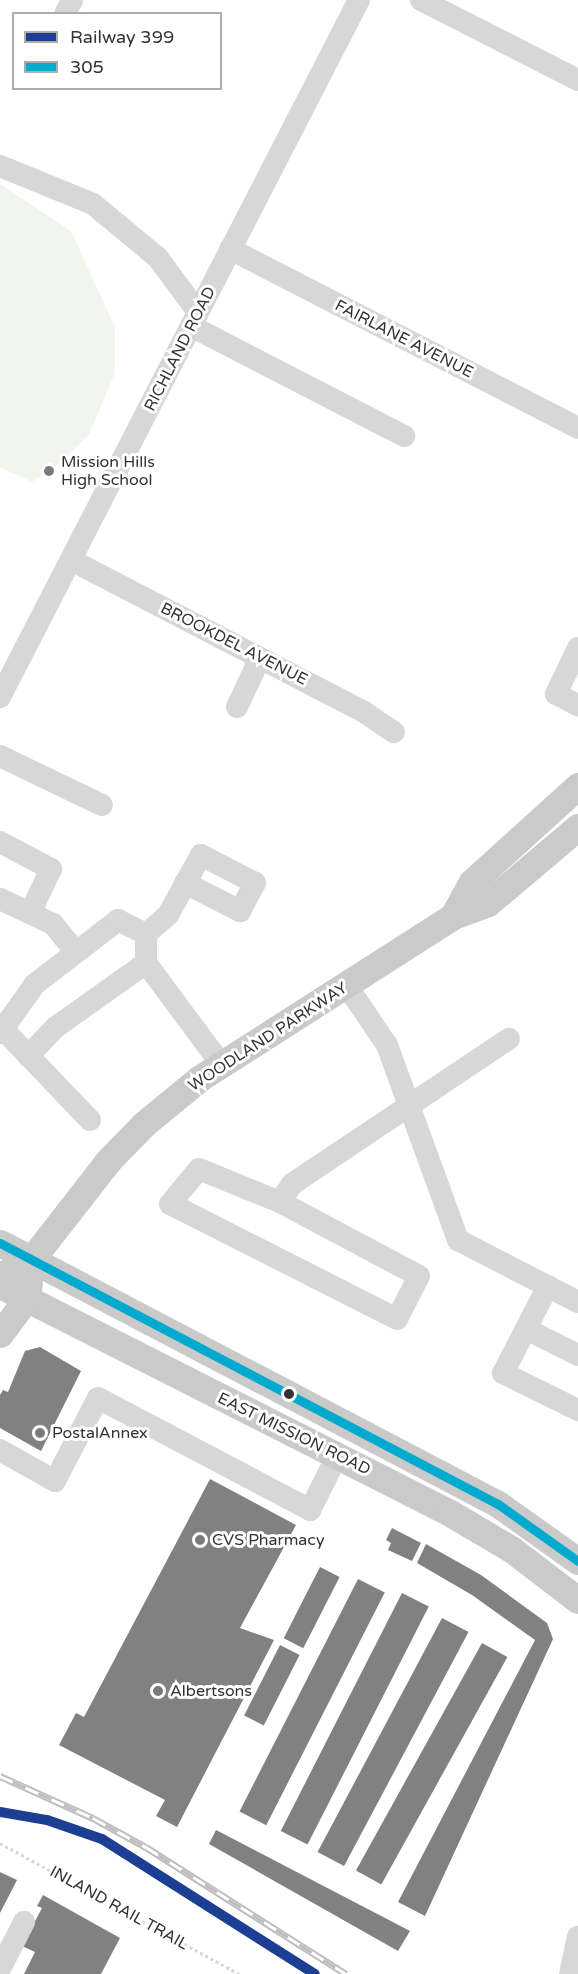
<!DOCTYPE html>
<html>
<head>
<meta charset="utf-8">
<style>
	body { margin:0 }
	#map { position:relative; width:578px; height:1974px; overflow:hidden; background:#fff; font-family:"Varela Round",sans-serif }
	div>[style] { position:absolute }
	.green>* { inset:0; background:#f1f5ed }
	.building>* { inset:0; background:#818181; transform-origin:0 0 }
	.path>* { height:3px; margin-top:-1.5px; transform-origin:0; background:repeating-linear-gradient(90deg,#d6d6d6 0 3px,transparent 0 6px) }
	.minor>* { height:22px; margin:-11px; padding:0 11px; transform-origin:11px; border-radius:11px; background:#d7d7d7 }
	.major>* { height:27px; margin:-13.5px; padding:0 13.5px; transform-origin:13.5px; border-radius:13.5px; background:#cacaca }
	.rail>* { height:7px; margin-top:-3.5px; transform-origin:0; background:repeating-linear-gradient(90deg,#fff 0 14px,#bebebe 0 28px); box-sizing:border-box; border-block:2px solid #bebebe }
	.bus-1>* { height:9px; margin:-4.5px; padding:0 4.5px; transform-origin:4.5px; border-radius:4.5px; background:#00a9ce }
	.rail-1>* { height:10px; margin:-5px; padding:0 5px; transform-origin:5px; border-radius:5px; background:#1c3f94 }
	.dots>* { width:16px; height:16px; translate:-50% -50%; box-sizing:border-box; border:3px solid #fff; border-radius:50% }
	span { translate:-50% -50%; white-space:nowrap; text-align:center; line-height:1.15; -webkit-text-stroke:6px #fff; paint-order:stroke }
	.street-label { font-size:16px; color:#333 }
	.poi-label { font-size:16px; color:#333 }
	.left { translate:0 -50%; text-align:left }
	.legend { position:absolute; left:12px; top:12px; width:210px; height:78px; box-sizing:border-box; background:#fff; border:2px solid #adadad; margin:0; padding:8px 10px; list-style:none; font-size:18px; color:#333 }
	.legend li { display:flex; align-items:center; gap:12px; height:30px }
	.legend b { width:30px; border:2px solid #adadad }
</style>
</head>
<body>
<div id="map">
	<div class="green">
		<i style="clip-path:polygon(0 184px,71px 231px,115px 327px,115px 373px,89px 434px,60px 463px,32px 482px,0 467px)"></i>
	</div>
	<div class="building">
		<i style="clip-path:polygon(40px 1347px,81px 1371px,41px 1451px,0 1428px,0 1395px,3px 1390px,8px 1392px,25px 1351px)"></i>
		<i style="clip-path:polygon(210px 1479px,296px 1525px,240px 1628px,274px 1640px,177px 1827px,156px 1816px,165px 1800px,59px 1745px,76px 1713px,84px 1717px)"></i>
		<i style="clip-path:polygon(392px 1528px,421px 1543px,412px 1561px,388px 1550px,391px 1543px,386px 1540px)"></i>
		<i style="clip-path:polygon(426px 1544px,481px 1575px,547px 1623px,553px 1639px,425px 1916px,398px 1902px,535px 1640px,472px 1595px,417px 1563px)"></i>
		<i style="left:320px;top:1567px;width:22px;height:80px;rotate:27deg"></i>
		<i style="left:358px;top:1579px;width:30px;height:261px;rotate:27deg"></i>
		<i style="left:402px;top:1593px;width:30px;height:267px;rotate:27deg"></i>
		<i style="left:442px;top:1618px;width:30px;height:265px;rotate:28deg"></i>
		<i style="left:482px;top:1643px;width:29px;height:260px;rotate:29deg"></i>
		<i style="left:280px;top:1645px;width:22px;height:79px;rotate:27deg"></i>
		<i style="clip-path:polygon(216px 1830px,410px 1931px,398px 1951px,209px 1844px)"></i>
		<i style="clip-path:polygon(0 1872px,17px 1880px,0 1913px)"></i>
		<i style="clip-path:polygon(43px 1895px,120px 1938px,101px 1974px,24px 1974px,35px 1952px,22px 1946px,42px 1908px,37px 1906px)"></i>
	</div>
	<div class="path">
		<i style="left:0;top:1843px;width:273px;rotate:28.7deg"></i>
	</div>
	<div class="minor">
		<i style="left:421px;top:0;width:176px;rotate:27deg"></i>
		<i style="left:65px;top:14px;width:16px;rotate:-63deg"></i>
		<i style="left:0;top:166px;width:100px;rotate:22.2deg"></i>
		<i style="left:93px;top:204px;width:85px;rotate:39.7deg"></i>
		<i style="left:158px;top:258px;width:67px;rotate:53.5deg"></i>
		<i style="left:230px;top:249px;width:391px;rotate:27.2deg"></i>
		<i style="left:191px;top:326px;width:240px;rotate:27.3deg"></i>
		<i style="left:71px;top:560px;width:330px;rotate:27.4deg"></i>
		<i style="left:364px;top:712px;width:36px;rotate:34deg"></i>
		<i style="left:578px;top:648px;width:51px;rotate:115.6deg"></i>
		<i style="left:556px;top:694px;width:25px;rotate:27deg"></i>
		<i style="left:0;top:697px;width:784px;rotate:-62.75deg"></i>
		<i style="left:237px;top:707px;width:54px;rotate:-64.9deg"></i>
		<i style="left:0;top:756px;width:113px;rotate:25.7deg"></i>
		<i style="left:0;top:842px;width:58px;rotate:27.9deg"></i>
		<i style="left:51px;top:869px;width:49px;rotate:115.5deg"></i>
		<i style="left:185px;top:883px;width:62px;rotate:27deg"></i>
		<i style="left:240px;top:911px;width:32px;rotate:-62deg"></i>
		<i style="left:255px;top:883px;width:61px;rotate:-152.6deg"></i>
		<i style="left:201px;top:855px;width:68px;rotate:118.8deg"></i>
		<i style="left:168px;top:915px;width:29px;rotate:139deg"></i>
		<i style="left:146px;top:934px;width:29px;rotate:90deg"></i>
		<i style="left:146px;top:963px;width:126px;rotate:53.4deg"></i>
		<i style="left:0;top:899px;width:59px;rotate:25.3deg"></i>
		<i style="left:53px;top:924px;width:36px;rotate:51deg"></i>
		<i style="left:347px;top:986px;width:71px;rotate:55.9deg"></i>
		<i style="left:387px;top:1045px;width:208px;rotate:70deg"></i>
		<i style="left:458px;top:1240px;width:135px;rotate:27.3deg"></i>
		<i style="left:3px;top:1029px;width:126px;rotate:46.3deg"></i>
		<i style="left:0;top:1033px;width:60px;rotate:-54.5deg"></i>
		<i style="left:35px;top:984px;width:105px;rotate:-37.6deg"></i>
		<i style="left:118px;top:920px;width:31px;rotate:27deg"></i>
		<i style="left:28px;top:1056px;width:40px;rotate:-46deg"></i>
		<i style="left:56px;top:1027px;width:110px;rotate:-35.4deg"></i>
		<i style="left:280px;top:1202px;width:157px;rotate:28deg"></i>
		<i style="left:419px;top:1276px;width:48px;rotate:117.1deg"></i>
		<i style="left:397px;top:1319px;width:254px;rotate:-153.1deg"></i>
		<i style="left:170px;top:1204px;width:45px;rotate:-50.4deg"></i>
		<i style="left:199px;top:1169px;width:87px;rotate:22.2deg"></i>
		<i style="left:280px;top:1202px;width:22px;rotate:-56deg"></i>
		<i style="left:292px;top:1184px;width:261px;rotate:-33.8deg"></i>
		<i style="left:548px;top:1286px;width:98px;rotate:117.3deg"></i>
		<i style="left:503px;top:1373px;width:84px;rotate:26.3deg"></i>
		<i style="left:526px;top:1329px;width:58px;rotate:26.6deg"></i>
		<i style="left:0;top:1450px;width:63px;rotate:29.4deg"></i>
		<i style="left:55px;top:1481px;width:93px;rotate:-62.6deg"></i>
		<i style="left:98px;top:1398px;width:240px;rotate:27.8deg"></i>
		<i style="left:310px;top:1510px;width:60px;rotate:-63.4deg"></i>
		<i style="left:0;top:1969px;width:53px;rotate:-62.9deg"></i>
		<i style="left:570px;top:1974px;width:38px;rotate:-78deg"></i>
	</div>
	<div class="major">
		<i style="left:453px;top:916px;width:39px;rotate:-61deg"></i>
		<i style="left:472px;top:882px;width:143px;rotate:-42.2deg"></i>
		<i style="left:0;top:1243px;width:562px;rotate:27.66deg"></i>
		<i style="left:498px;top:1504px;width:98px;rotate:35.5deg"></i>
		<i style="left:0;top:1276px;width:35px;rotate:-27deg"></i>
		<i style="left:31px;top:1260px;width:125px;rotate:-52.1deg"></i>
		<i style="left:108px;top:1161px;width:52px;rotate:-45.8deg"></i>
		<i style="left:144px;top:1124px;width:72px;rotate:-39.4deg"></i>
		<i style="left:200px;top:1078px;width:300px;rotate:-32.6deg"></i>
		<i style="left:453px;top:916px;width:37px;rotate:-20deg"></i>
		<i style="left:488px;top:903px;width:118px;rotate:-40.2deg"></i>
		<i style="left:0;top:1285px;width:504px;rotate:26.87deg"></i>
		<i style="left:450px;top:1513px;width:71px;rotate:30.5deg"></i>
		<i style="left:511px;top:1549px;width:84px;rotate:37.3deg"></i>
		<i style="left:0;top:1334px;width:45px;rotate:-53.1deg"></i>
		<i style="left:27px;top:1298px;width:16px;rotate:-83deg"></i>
	</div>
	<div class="rail">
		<i style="left:0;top:1776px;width:102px;rotate:24.3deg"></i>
		<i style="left:93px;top:1818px;width:60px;rotate:28.7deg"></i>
		<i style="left:146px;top:1847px;width:237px;rotate:32.4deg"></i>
	</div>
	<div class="bus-1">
		<i style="left:0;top:1243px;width:562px;rotate:27.66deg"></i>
		<i style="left:498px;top:1504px;width:98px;rotate:35.5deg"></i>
	</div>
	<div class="rail-1">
		<i style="left:0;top:1812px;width:48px;rotate:9.7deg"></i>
		<i style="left:47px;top:1820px;width:58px;rotate:19.1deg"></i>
		<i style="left:102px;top:1839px;width:252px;rotate:32.4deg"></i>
	</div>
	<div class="dots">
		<i style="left:49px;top:471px;background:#7a7a7a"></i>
		<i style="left:289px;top:1394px;background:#333"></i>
		<i style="left:40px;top:1433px;background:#7a7a7a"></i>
		<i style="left:200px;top:1540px;background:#7a7a7a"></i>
		<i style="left:158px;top:1691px;background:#7a7a7a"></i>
	</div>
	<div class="street-label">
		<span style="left:404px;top:339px;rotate:27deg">FAIRLANE AVENUE</span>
		<span style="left:180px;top:349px;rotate:-63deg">RICHLAND ROAD</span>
		<span style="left:234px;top:644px;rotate:27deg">BROOKDEL AVENUE</span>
		<span style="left:268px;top:1037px;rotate:-33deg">WOODLAND PARKWAY</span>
		<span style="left:294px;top:1434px;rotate:26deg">EAST MISSION ROAD</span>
		<span style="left:119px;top:1908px;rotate:29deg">INLAND RAIL TRAIL</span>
	</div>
	<div class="poi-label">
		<span class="left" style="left:61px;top:471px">Mission Hills<br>High School</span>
		<span class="left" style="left:52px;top:1433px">PostalAnnex</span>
		<span class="left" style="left:212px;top:1540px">CVS Pharmacy</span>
		<span class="left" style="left:170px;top:1691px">Albertsons</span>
	</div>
	<ul class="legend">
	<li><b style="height:8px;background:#1c3f94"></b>Railway 399</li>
	<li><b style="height:8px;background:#00a9ce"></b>305</li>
	</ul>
</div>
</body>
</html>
